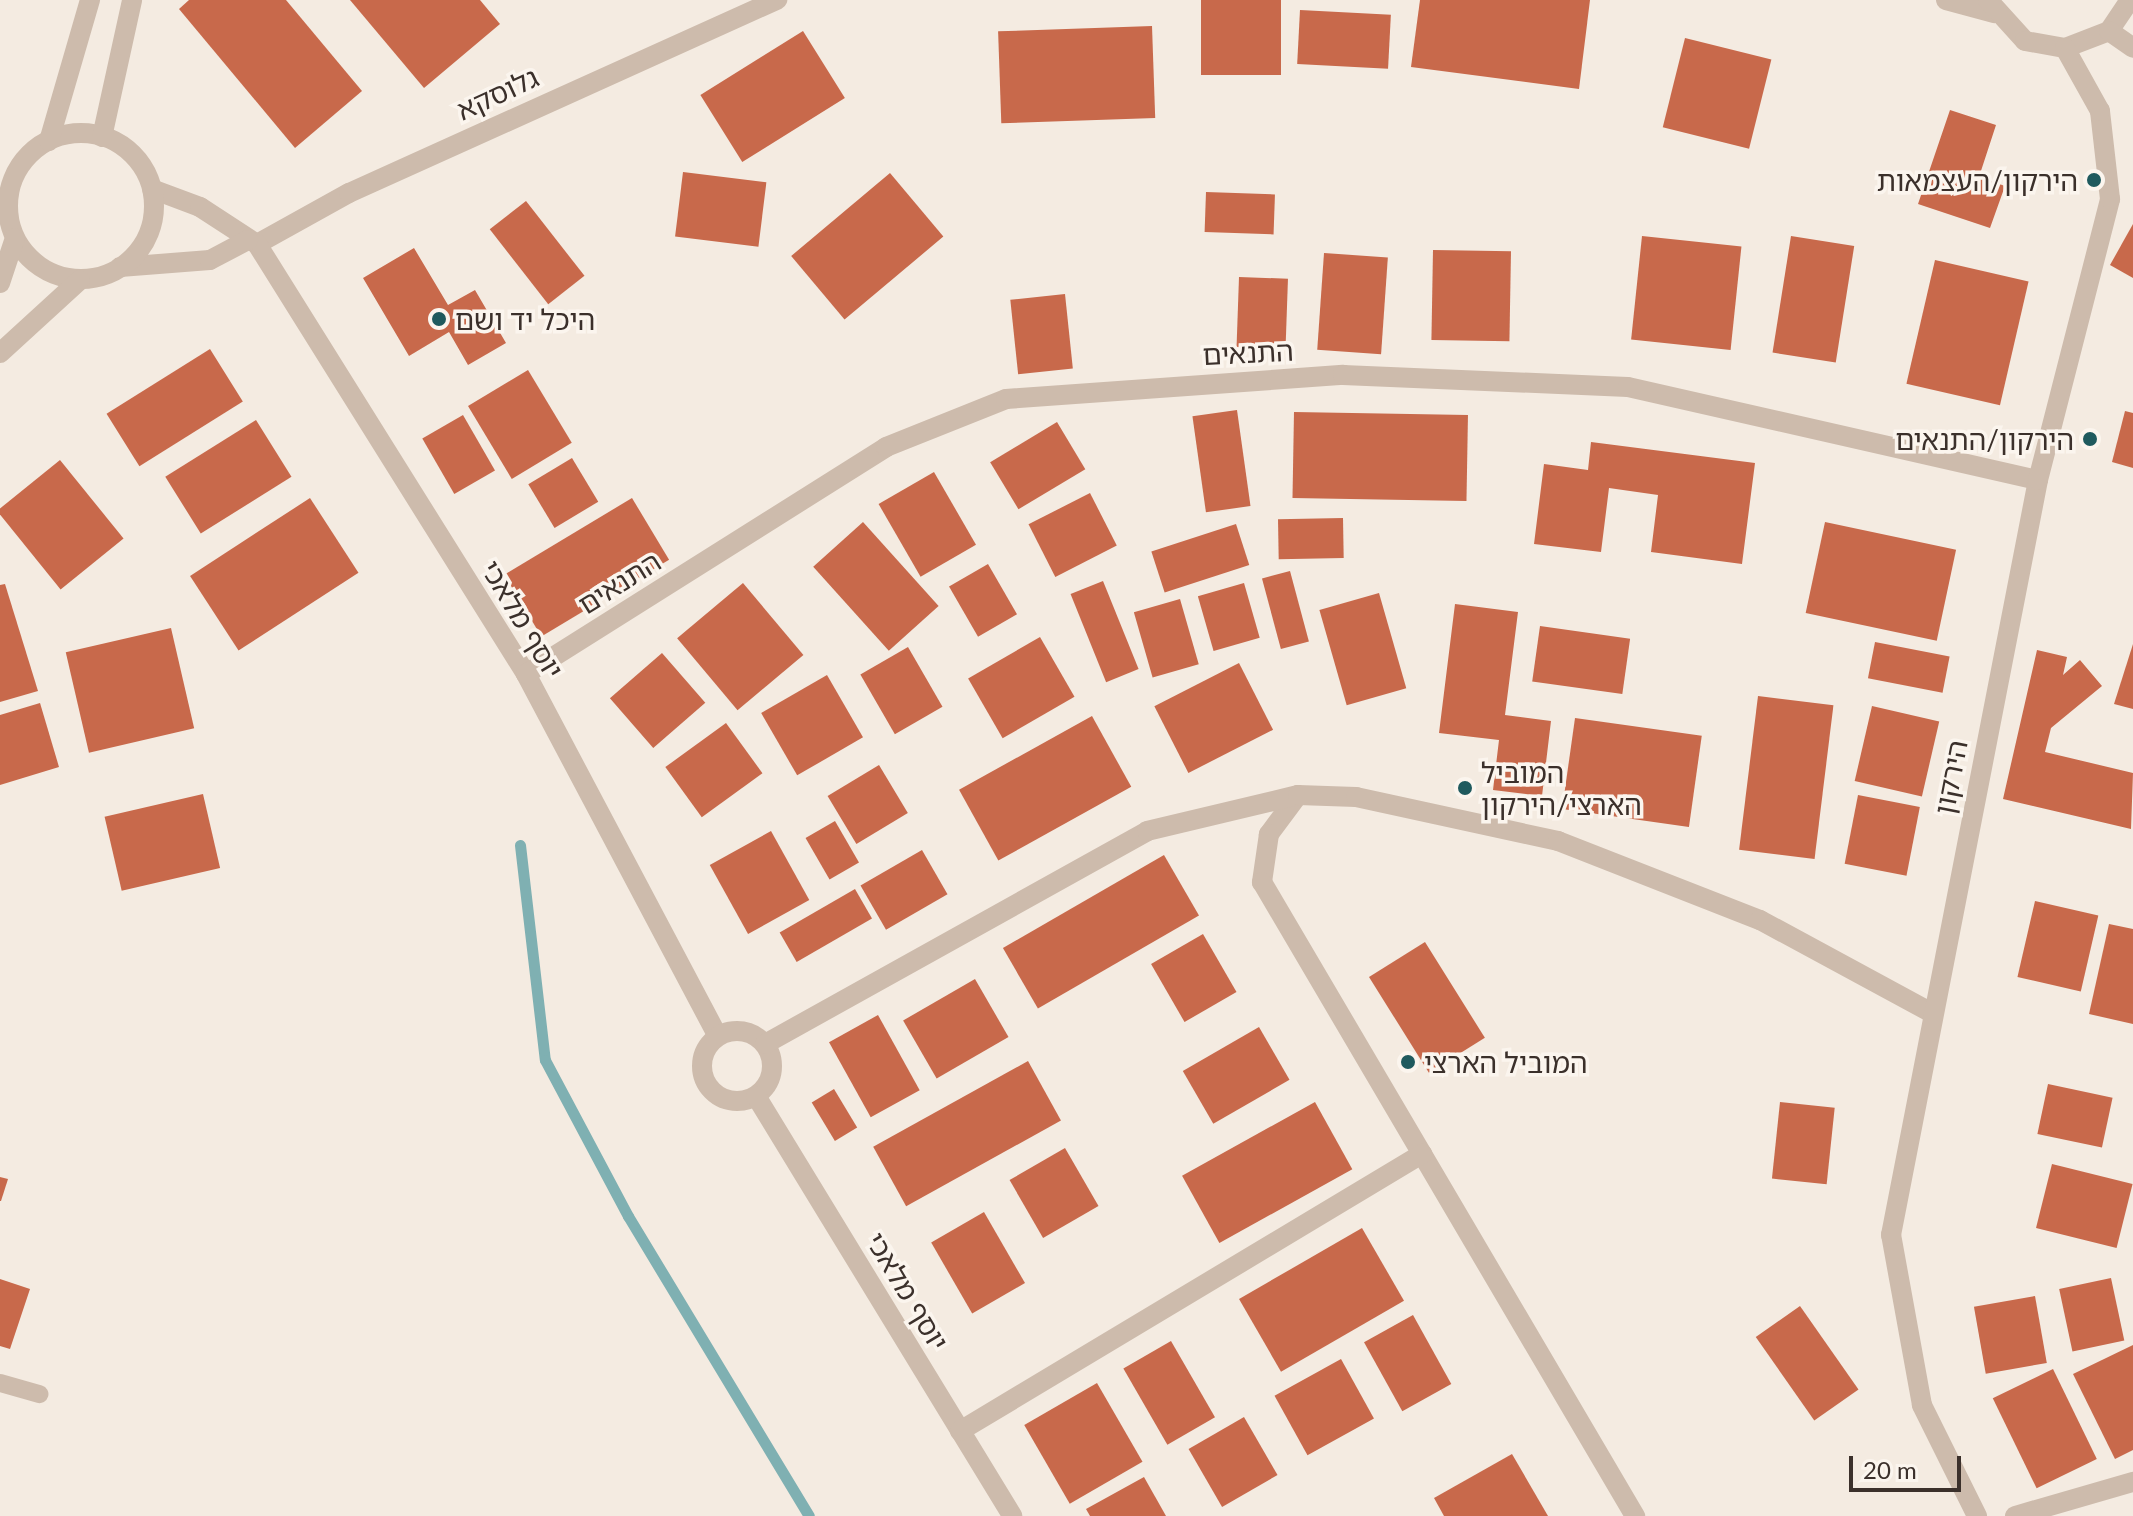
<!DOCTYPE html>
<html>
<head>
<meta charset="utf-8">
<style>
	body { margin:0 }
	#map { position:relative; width:2133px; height:1516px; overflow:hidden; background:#f4ebe1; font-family:Lato,"Noto Sans Hebrew",sans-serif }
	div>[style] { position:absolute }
	.stream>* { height:11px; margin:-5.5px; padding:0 5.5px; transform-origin:5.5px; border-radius:5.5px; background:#7fb0b2 }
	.building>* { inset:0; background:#c8694b; transform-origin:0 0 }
	.service>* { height:18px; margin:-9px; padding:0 9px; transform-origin:9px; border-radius:9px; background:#cdbbac }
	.minor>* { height:20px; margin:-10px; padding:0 10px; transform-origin:10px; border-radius:10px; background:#cdbbac }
	.minor>.ring { margin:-10px; padding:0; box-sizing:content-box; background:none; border:20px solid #cdbbac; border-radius:50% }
	.tertiary>* { height:20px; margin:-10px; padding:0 10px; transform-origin:10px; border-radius:10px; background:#cdbbac }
	.tertiary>.ring { margin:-10px; padding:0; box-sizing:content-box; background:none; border:20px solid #cdbbac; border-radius:50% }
	.dots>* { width:22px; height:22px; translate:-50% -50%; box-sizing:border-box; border:4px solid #fbf5ee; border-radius:50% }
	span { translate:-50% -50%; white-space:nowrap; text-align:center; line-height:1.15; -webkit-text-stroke:7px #fbf5ee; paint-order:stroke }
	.street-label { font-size:28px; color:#3b302b }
	.poi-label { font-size:28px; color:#3b302b }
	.right { translate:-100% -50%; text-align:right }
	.left { translate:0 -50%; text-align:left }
	.scale { position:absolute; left:1849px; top:1456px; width:112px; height:36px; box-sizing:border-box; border:4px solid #3b302b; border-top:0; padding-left:10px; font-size:24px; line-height:28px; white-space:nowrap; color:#3b302b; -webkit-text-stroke:6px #fbf5ee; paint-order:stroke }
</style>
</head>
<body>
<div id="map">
	<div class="stream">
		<i style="left:520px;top:845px;width:216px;rotate:83.4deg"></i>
		<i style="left:545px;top:1060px;width:177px;rotate:62deg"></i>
		<i style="left:628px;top:1216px;width:350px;rotate:58.9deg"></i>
	</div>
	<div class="building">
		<i style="clip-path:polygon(189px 0,286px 0,362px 91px,295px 148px,179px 9px)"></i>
		<i style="clip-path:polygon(350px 0,480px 0,500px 24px,424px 88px)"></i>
		<i style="left:1201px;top:0;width:80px;height:75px"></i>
		<i style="clip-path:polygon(1420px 0,1590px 0,1579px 89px,1411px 67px)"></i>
		<i style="left:1300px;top:10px;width:91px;height:54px;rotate:3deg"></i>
		<i style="left:1152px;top:26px;width:92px;height:154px;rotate:88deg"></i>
		<i style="left:803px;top:31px;width:79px;height:121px;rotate:58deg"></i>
		<i style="left:1685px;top:38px;width:89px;height:92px;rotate:14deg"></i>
		<i style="clip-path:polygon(1950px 110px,1996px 125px,1979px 177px,2005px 186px,1990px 228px,1918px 204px)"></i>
		<i style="left:683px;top:172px;width:84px;height:65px;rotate:7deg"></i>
		<i style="left:890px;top:173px;width:83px;height:129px;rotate:50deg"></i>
		<i style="left:1206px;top:192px;width:69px;height:40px;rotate:2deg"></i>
		<i style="left:526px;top:201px;width:95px;height:46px;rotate:52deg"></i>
		<i style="clip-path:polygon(2133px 224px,2133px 278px,2110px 265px)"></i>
		<i style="left:1642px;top:236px;width:100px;height:104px;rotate:6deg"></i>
		<i style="left:1791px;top:236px;width:64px;height:118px;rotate:9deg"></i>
		<i style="clip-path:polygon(414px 248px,448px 305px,475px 290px,506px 343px,468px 365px,449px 332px,409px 356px,363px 278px)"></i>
		<i style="left:1433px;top:250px;width:78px;height:90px;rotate:1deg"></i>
		<i style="left:1324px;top:253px;width:64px;height:97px;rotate:4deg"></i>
		<i style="left:1935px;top:260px;width:96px;height:127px;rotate:13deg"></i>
		<i style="left:1239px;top:277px;width:49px;height:70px;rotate:2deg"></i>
		<i style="left:1065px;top:294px;width:75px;height:55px;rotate:84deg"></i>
		<i style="left:210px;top:349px;width:62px;height:122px;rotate:58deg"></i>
		<i style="left:528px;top:370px;width:85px;height:70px;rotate:59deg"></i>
		<i style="left:1237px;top:410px;width:97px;height:45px;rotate:82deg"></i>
		<i style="clip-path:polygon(2125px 411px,2133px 413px,2133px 468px,2112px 462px)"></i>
		<i style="left:1294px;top:412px;width:174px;height:86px;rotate:1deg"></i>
		<i style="left:463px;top:415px;width:64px;height:47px;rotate:60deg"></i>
		<i style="left:256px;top:420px;width:67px;height:107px;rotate:58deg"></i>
		<i style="left:1057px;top:422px;width:55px;height:78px;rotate:59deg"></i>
		<i style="clip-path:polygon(1591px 442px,1755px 463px,1742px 564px,1651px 552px,1658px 495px,1609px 488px,1601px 552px,1534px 544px,1544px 464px,1588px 470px)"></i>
		<i style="left:572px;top:458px;width:51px;height:51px;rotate:59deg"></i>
		<i style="left:60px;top:460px;width:101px;height:81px;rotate:51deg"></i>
		<i style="left:934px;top:472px;width:84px;height:64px;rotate:60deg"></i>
		<i style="left:1090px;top:493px;width:59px;height:69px;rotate:63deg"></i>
		<i style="left:310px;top:498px;width:89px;height:143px;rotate:57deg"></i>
		<i style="left:632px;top:498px;width:72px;height:149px;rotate:59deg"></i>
		<i style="left:1343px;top:518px;width:40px;height:65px;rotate:89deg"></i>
		<i style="left:863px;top:522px;width:113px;height:67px;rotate:48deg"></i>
		<i style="left:1825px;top:522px;width:134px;height:93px;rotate:12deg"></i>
		<i style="left:1236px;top:524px;width:43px;height:89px;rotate:72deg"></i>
		<i style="left:988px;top:564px;width:58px;height:45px;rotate:60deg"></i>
		<i style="left:1290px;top:571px;width:73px;height:29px;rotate:75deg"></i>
		<i style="left:1103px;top:581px;width:95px;height:35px;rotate:68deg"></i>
		<i style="left:743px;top:583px;width:94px;height:86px;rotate:50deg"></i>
		<i style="left:1244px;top:583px;width:57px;height:48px;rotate:74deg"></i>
		<i style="clip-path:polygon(5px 584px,38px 691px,0 702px,0 585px)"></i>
		<i style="left:1379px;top:593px;width:99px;height:62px;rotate:74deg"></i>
		<i style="left:1180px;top:599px;width:68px;height:48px;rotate:74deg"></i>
		<i style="clip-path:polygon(1455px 604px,1518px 612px,1505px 715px,1551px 721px,1542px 796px,1493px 790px,1499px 740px,1439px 733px)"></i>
		<i style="left:1540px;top:626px;width:91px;height:56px;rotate:8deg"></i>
		<i style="left:171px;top:628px;width:103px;height:108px;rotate:77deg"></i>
		<i style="left:1040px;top:637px;width:69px;height:83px;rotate:60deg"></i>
		<i style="left:1875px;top:642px;width:76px;height:37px;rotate:11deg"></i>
		<i style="clip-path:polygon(2133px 644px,2133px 709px,2114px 704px)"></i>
		<i style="left:908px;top:647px;width:69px;height:55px;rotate:60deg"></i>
		<i style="clip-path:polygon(2037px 650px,2067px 657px,2063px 675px,2080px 660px,2102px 686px,2051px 728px,2045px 752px,2133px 773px,2131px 829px,2003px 799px)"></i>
		<i style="left:662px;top:653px;width:66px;height:69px;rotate:49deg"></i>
		<i style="left:1239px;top:663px;width:75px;height:95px;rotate:63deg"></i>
		<i style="left:827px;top:675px;width:72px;height:76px;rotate:60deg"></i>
		<i style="left:1758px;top:696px;width:76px;height:155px;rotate:7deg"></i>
		<i style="clip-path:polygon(40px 703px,59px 767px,0 785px,0 715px)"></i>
		<i style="left:1872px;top:706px;width:69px;height:77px;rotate:13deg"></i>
		<i style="left:1092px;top:716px;width:81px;height:152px;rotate:61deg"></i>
		<i style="left:1575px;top:718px;width:128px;height:92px;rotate:8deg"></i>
		<i style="left:726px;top:723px;width:62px;height:75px;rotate:54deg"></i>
		<i style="left:879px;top:765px;width:56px;height:60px;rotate:59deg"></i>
		<i style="left:203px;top:794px;width:76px;height:101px;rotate:77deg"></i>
		<i style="left:1858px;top:795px;width:63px;height:70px;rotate:11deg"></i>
		<i style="left:835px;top:821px;width:48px;height:34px;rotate:60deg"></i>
		<i style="left:771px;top:831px;width:79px;height:70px;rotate:61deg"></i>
		<i style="left:922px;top:850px;width:51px;height:71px;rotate:60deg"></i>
		<i style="left:1164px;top:855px;width:70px;height:186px;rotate:60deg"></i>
		<i style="left:855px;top:889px;width:34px;height:87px;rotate:60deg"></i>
		<i style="left:2035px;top:901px;width:65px;height:78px;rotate:13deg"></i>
		<i style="clip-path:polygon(2109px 924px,2133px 929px,2133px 1024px,2089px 1014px)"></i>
		<i style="left:1203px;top:934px;width:67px;height:60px;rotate:60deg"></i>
		<i style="left:1425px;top:942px;width:113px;height:66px;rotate:58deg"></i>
		<i style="left:975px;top:979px;width:67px;height:83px;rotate:60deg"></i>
		<i style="left:878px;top:1015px;width:86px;height:56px;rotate:61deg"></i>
		<i style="left:1259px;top:1027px;width:61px;height:88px;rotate:60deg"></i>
		<i style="left:1028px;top:1061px;width:68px;height:177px;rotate:61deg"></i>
		<i style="left:2048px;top:1084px;width:66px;height:51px;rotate:12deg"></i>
		<i style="left:834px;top:1089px;width:45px;height:26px;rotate:59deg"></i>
		<i style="left:1315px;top:1102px;width:77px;height:152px;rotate:61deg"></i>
		<i style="left:1780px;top:1102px;width:55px;height:77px;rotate:6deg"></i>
		<i style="left:1065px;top:1148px;width:67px;height:64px;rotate:60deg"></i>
		<i style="left:2052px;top:1164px;width:83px;height:66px;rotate:14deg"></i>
		<i style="clip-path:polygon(0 1177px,8px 1179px,1px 1201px,0 1201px)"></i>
		<i style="left:984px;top:1212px;width:82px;height:61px;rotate:60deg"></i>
		<i style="left:1362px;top:1228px;width:84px;height:142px;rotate:60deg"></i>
		<i style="left:2111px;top:1278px;width:64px;height:53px;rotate:78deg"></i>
		<i style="clip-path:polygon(0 1279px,30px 1289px,10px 1349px,0 1346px)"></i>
		<i style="left:2035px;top:1296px;width:68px;height:62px;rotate:80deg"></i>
		<i style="left:1800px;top:1306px;width:102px;height:54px;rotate:55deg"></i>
		<i style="left:1413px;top:1315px;width:79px;height:56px;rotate:61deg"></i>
		<i style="left:1171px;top:1341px;width:88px;height:55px;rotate:60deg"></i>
		<i style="clip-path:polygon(2133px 1345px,2133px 1450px,2115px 1459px,2073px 1374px)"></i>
		<i style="left:1341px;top:1359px;width:68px;height:76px;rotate:61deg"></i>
		<i style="left:2053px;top:1369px;width:100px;height:67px;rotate:64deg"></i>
		<i style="left:1097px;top:1383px;width:91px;height:84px;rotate:60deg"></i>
		<i style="left:1244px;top:1417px;width:67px;height:64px;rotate:60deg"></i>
		<i style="clip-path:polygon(1512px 1454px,1548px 1516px,1444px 1516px,1434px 1498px)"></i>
		<i style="clip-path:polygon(1144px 1477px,1166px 1516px,1090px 1516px,1086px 1509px)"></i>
	</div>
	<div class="service">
		<i style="left:0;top:1383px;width:41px;rotate:15.8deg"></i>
	</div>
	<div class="minor">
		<i style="left:1946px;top:0;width:50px;rotate:15.2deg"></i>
		<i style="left:1988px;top:0;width:55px;rotate:47.9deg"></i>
		<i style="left:2025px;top:41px;width:41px;rotate:9.9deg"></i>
		<i style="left:2065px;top:48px;width:47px;rotate:-21.1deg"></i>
		<i style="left:2109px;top:31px;width:37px;rotate:-56deg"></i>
		<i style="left:2109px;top:31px;width:29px;rotate:35deg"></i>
		<i style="left:152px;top:189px;width:51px;rotate:20.6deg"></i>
		<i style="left:200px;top:207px;width:68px;rotate:33deg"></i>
		<i style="left:257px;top:244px;width:105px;rotate:-29deg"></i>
		<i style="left:349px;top:193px;width:470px;rotate:-24.3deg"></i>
		<i style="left:257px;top:244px;width:507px;rotate:57.97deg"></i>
		<i style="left:526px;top:674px;width:408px;rotate:62.1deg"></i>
		<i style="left:120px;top:267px;width:90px;rotate:-4.4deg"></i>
		<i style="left:210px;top:260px;width:43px;rotate:-27.8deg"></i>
		<i style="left:526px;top:674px;width:426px;rotate:-32.2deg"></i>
		<i style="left:886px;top:447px;width:129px;rotate:-21.8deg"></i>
		<i style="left:1006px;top:399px;width:338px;rotate:-4.1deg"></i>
		<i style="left:1343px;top:375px;width:285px;rotate:2.4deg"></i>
		<i style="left:1628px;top:387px;width:420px;rotate:12.8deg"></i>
		<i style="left:1298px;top:795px;width:49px;rotate:126.6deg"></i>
		<i style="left:1269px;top:834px;width:49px;rotate:98.3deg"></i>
		<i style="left:1262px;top:882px;width:736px;rotate:59.53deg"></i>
		<i class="ring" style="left:702px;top:1031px;width:50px;height:50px"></i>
		<i style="left:765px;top:1044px;width:437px;rotate:-29.1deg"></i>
		<i style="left:1147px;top:831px;width:155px;rotate:-13.4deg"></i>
		<i style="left:1298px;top:795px;width:58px;rotate:2deg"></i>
		<i style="left:1356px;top:797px;width:207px;rotate:12.3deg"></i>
		<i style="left:1558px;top:841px;width:217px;rotate:21.4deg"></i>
		<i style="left:1760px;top:920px;width:196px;rotate:28.4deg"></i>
		<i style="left:756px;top:1096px;width:492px;rotate:58.6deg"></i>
		<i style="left:960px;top:1431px;width:539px;rotate:-30.95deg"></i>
		<i style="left:1977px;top:1516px;width:124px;rotate:-116.4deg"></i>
		<i style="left:1922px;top:1405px;width:173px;rotate:-100.3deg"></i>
		<i style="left:1891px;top:1235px;width:769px;rotate:-78.98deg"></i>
		<i style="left:2038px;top:480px;width:290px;rotate:-75.6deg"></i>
		<i style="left:2110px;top:199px;width:89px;rotate:-96.5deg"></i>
		<i style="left:2100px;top:111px;width:72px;rotate:-119.1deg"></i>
		<i style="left:2015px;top:1516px;width:123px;rotate:-16.1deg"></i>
	</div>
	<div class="tertiary">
		<i class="ring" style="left:8px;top:133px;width:126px;height:126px"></i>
		<i style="left:102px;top:137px;width:140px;rotate:-77.6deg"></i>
		<i style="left:49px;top:141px;width:147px;rotate:-73.8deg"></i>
		<i style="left:0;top:283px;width:47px;rotate:-71.6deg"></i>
		<i style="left:0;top:353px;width:108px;rotate:-42.4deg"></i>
	</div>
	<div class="dots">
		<i style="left:2094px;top:180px;background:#1f5a5e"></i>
		<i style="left:439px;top:319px;background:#1f5a5e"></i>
		<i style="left:2090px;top:439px;background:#1f5a5e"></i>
		<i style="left:1465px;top:788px;background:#1f5a5e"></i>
		<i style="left:1408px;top:1062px;background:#1f5a5e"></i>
	</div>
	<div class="street-label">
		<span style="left:497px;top:93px;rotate:-25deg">גלוסקא</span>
		<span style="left:1248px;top:352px;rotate:-3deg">התנאים</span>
		<span style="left:619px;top:582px;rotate:-32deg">התנאים</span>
		<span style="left:523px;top:619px;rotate:59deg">יוסף מלאכי</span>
		<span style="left:1950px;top:777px;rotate:-79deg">הירקון</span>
		<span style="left:908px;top:1291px;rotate:59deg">יוסף מלאכי</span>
	</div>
	<div class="poi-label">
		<span class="right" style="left:2078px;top:180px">הירקון/העצמאות</span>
		<span class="left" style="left:455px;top:319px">היכל יד ושם</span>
		<span class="right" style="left:2074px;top:439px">הירקון/התנאים</span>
		<span class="left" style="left:1481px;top:788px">המוביל<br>הארצי/הירקון</span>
		<span class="left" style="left:1424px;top:1062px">המוביל הארצי</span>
	</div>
	<div class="scale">20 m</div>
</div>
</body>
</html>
